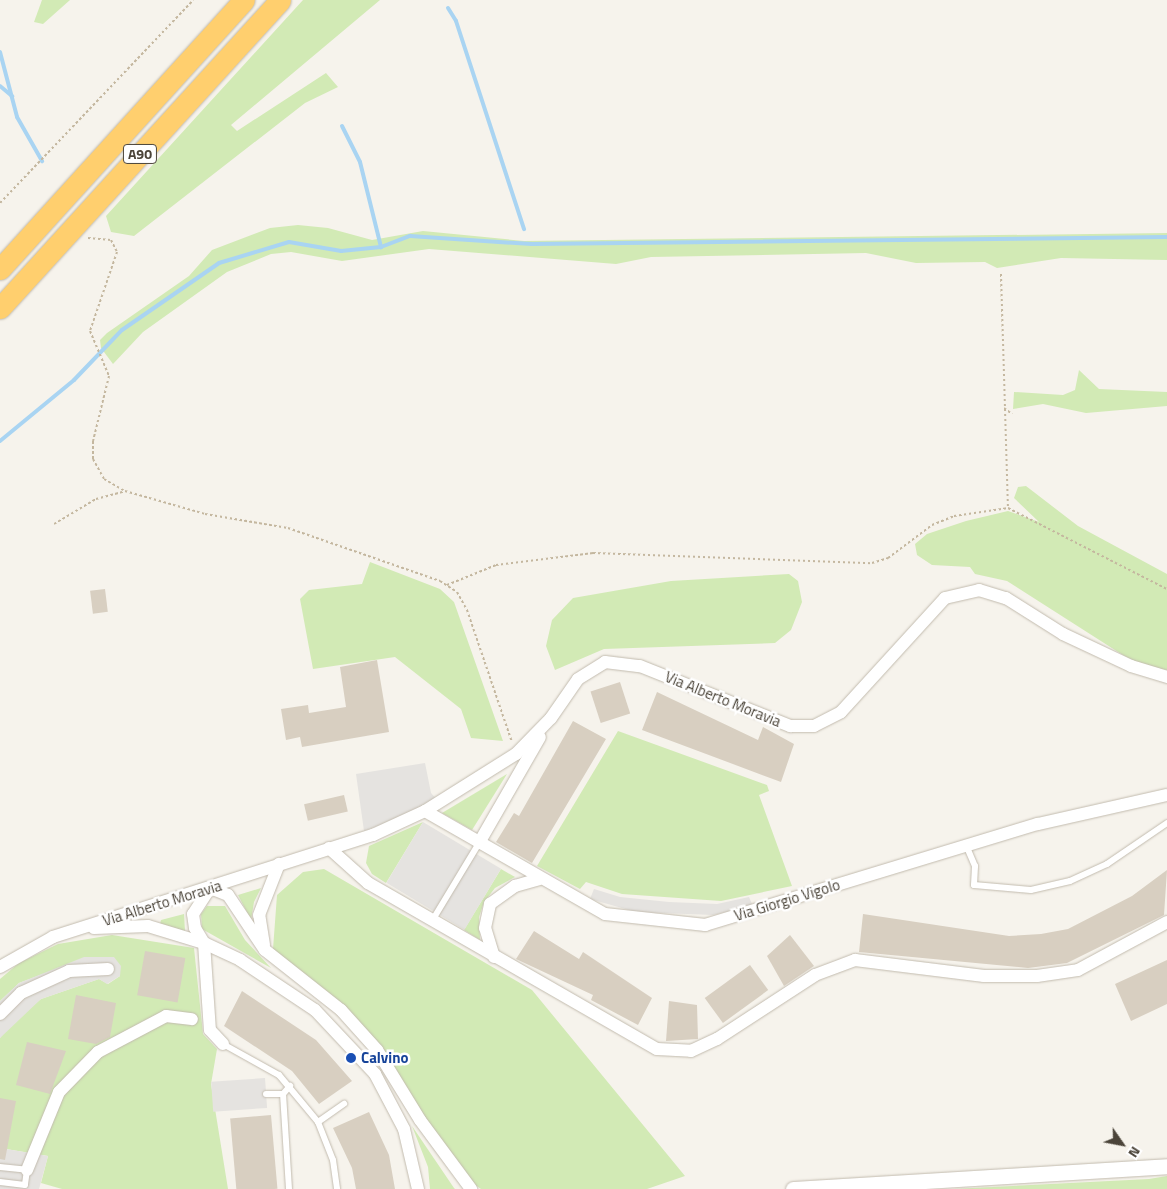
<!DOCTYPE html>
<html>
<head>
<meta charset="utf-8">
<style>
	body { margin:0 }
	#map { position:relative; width:1167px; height:1189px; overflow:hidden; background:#f6f3ec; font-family:"Titillium Web",sans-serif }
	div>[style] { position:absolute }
	.green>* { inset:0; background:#d2eab5 }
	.parking>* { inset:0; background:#e5e3e0; transform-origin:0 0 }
	.stream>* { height:4px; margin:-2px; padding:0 2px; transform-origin:2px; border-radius:2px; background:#a9d4f2 }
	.building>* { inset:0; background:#d8cfc1; transform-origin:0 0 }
	.path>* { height:2px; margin-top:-1px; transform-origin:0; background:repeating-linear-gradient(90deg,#c4b79f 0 2.5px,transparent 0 5px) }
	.roads { filter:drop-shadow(0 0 1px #c2bbae) drop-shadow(0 0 1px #c2bbae) }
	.service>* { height:6px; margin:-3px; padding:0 3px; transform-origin:3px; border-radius:3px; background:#fff }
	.minor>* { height:12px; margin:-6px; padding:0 6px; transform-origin:6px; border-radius:6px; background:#fff }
	.tertiary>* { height:15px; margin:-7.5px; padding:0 7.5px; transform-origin:7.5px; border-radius:7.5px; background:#fff }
	.motorway>* { height:21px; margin:-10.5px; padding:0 10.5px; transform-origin:10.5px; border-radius:10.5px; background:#ffcf6e }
	.dots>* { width:14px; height:14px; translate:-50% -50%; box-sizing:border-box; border:2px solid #fff; border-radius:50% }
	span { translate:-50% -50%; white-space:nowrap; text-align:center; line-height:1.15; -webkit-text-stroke:5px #fff; paint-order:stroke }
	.shield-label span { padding:1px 4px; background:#fff; border:1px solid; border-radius:4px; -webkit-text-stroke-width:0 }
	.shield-label { font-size:14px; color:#4b4439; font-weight:700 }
	.street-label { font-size:15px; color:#4b4439 }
	.transit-label { font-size:15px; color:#164399; font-weight:700 }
	.left { translate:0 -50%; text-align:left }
	.north { position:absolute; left:1097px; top:1119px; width:50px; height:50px; -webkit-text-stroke:4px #fff; paint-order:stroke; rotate:123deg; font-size:14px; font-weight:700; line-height:20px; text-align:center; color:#4b4439 }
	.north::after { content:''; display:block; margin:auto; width:18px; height:22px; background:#4b4439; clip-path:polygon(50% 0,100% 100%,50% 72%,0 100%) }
</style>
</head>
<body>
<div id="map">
	<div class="green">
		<i style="clip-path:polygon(42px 0,70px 0,43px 24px,34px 22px)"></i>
		<i style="clip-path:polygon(303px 0,380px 0,231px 125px,237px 131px,326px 73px,338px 87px,305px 103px,134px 236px,111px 232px,106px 216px)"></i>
		<i style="clip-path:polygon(298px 225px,328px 228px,372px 240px,423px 231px,524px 241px,1167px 233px,1167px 260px,1061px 258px,997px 268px,985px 262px,916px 263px,866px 253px,651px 257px,616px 264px,429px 249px,342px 261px,291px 252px,271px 254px,227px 272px,143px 332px,113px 364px,101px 348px,100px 340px,107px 333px,189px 276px,212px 250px,270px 228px)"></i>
		<i style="clip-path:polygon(1079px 370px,1099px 389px,1167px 392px,1167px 406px,1086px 413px,1043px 404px,1013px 409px,1014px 392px,1063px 395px,1075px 390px)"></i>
		<i style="clip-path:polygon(1026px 486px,1078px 526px,1167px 574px,1167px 670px,1140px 666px,1007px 581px,975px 574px,970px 567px,932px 565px,917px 555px,915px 544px,927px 534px,966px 521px,1008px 511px,1039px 522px,1014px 498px,1018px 487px)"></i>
		<i style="clip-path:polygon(370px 562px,440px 589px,454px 602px,503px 741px,471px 738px,461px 709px,395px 657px,313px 669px,300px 599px,309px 590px,362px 584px)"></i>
		<i style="clip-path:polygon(789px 574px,798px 581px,802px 602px,791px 630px,775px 643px,604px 649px,555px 670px,546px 646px,552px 620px,573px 598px,671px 581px)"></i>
		<i style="clip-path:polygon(618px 731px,767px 785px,769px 791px,759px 795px,792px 886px,721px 901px,622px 894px,586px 882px,580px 889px,537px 866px)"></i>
		<i style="clip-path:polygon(507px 774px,472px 830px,442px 813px)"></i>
		<i style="clip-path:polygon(423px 822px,386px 883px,372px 874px,366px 863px,369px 846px)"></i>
		<i style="clip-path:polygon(324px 869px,532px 990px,685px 1176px,647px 1189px,481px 1189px,458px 1173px,377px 1050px,273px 949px,277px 895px,303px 872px)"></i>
		<i style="clip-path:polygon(501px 869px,515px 877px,495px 888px,484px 902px,479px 917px,480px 940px,464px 930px)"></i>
		<i style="clip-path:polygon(261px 888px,254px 902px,251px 920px,238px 895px)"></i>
		<i style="clip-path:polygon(207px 906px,225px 906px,245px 940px,271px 968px,202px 929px,201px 914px)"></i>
		<i style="clip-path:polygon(184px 914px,185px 931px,160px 924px,161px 920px)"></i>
		<i style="clip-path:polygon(112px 935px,194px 948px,203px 1034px,217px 1049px,211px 1084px,228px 1189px,62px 1189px,41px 1183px,48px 1156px,0 1148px,0 1038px,8px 1026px,41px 999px,99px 979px,108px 984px,120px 976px,43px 974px,19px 983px,0 1001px,0 979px,19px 963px,58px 944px)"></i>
		<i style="clip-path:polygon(412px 1126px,454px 1188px,455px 1189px,430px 1189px,428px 1167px)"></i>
		<i style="clip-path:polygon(1167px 1176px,1167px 1189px,952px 1189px,1149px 1179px)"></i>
	</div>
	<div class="parking">
		<i style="clip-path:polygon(425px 763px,431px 793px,440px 803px,364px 831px,356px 774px)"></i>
		<i style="left:423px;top:822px;width:91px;height:71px;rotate:31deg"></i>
		<i style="clip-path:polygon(594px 889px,620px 897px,669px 902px,717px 904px,749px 897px,753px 906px,713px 915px,636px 912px,590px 899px)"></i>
		<i style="clip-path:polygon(84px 957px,114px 957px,121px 966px,120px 976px,107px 984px,99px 979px,41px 999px,0 1038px,0 1001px,19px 983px)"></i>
		<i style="left:265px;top:1078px;width:30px;height:54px;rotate:86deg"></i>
		<i style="clip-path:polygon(0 1148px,48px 1156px,39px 1189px,0 1189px)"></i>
	</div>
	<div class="stream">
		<i style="left:448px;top:8px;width:15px;rotate:58deg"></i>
		<i style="left:456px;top:21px;width:219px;rotate:71.9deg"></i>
		<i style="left:0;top:52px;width:67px;rotate:75.3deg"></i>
		<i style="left:17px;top:117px;width:51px;rotate:60.4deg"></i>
		<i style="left:0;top:86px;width:16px;rotate:40deg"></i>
		<i style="left:342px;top:126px;width:40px;rotate:63.4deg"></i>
		<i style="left:360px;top:162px;width:88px;rotate:76.1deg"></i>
		<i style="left:0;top:441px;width:96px;rotate:-39.5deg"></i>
		<i style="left:74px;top:380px;width:69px;rotate:-46.2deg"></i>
		<i style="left:122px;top:330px;width:118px;rotate:-34.6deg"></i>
		<i style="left:219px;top:263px;width:73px;rotate:-16.7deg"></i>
		<i style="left:289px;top:242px;width:53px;rotate:9.8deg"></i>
		<i style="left:341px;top:251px;width:40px;rotate:-5.7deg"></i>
		<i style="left:381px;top:247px;width:31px;rotate:-21deg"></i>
		<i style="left:410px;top:236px;width:122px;rotate:3.8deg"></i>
		<i style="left:532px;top:244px;width:635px;rotate:-0.63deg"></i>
	</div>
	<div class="building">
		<i style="left:105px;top:589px;width:23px;height:15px;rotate:83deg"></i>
		<i style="clip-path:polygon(377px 660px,389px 732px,302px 747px,300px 737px,286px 740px,281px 709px,308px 705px,309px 713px,346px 707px,340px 667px)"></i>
		<i style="left:620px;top:682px;width:33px;height:31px;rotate:72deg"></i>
		<i style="clip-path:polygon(657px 692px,758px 740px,763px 727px,794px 744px,781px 782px,642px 730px)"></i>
		<i style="clip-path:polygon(573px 721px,606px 739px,532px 863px,496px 842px,514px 813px,519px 816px)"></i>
		<i style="left:344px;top:795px;width:17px;height:41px;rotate:77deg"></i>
		<i style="clip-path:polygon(1167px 870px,1164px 915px,1067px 963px,1028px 968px,859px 952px,863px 914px,1009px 936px,1041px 934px,1068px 929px,1132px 896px)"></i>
		<i style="clip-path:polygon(534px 931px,579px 959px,583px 952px,652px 998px,638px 1025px,591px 1000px,593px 995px,516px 959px)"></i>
		<i style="clip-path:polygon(790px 935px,814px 966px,784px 986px,767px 956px)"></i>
		<i style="left:145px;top:951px;width:41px;height:45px;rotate:10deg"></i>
		<i style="clip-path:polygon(1167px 960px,1167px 1004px,1131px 1021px,1115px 984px)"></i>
		<i style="left:750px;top:965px;width:31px;height:56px;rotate:54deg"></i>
		<i style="clip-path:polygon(242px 991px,316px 1040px,352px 1081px,319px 1104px,292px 1071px,224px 1026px)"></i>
		<i style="clip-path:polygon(76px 995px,116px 1003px,110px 1037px,96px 1044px,68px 1039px)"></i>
		<i style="clip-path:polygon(669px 1001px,697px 1005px,698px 1039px,666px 1041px)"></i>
		<i style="clip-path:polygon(27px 1042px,66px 1051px,50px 1094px,16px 1085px)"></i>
		<i style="clip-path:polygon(0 1098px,16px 1101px,5px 1160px,0 1159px)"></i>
		<i style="clip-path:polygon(369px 1112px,389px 1155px,395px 1189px,356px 1189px,352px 1168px,333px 1128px)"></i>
		<i style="left:271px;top:1115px;width:74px;height:41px;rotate:85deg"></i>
	</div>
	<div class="path">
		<i style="left:0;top:203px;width:280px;rotate:-46.4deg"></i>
		<i style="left:88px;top:238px;width:23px;rotate:5deg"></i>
		<i style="left:111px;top:240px;width:13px;rotate:63deg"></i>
		<i style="left:117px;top:252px;width:83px;rotate:108.9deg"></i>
		<i style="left:90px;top:331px;width:49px;rotate:67.1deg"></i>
		<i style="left:109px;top:376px;width:67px;rotate:103.8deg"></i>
		<i style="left:93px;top:441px;width:18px;rotate:90deg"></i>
		<i style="left:93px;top:459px;width:23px;rotate:61deg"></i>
		<i style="left:104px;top:479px;width:24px;rotate:30deg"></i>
		<i style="left:125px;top:491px;width:83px;rotate:16deg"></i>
		<i style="left:205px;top:514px;width:84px;rotate:9.6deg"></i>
		<i style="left:288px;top:528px;width:161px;rotate:19.2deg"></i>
		<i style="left:440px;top:581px;width:20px;rotate:33deg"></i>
		<i style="left:457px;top:592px;width:21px;rotate:61deg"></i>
		<i style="left:467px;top:610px;width:139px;rotate:71.2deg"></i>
		<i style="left:1001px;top:274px;width:234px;rotate:88.3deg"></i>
		<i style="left:1004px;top:408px;width:10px;rotate:37deg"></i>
		<i style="left:54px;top:524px;width:49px;rotate:-30.8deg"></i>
		<i style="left:96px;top:499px;width:30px;rotate:-15deg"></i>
		<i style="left:447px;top:585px;width:53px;rotate:-22.2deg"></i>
		<i style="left:496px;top:565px;width:98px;rotate:-7.1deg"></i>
		<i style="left:593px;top:553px;width:279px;rotate:2.1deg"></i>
		<i style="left:872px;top:563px;width:17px;rotate:-17deg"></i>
		<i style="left:888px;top:558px;width:55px;rotate:-36.9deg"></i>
		<i style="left:932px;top:525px;width:24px;rotate:-22deg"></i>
		<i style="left:954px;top:516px;width:55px;rotate:-8.4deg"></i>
		<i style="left:1008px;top:508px;width:178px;rotate:27deg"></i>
	</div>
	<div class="roads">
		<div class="service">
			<i style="left:966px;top:845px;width:23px;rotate:67deg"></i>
			<i style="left:975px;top:866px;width:19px;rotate:93deg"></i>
			<i style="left:974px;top:885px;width:57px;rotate:5deg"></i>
			<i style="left:1031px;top:890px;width:40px;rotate:-13deg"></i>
			<i style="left:1070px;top:881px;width:41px;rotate:-24.7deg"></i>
			<i style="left:1107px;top:864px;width:73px;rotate:-34.3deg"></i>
			<i style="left:432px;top:921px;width:91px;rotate:-58.9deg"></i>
			<i style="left:223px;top:1044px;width:64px;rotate:29deg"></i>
			<i style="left:279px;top:1075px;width:61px;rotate:50.3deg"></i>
			<i style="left:318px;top:1122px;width:32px;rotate:-35deg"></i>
			<i style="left:266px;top:1094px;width:17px"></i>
			<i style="left:318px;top:1122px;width:41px;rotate:68.5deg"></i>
			<i style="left:333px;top:1160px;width:29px;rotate:82deg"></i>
			<i style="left:0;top:1167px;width:27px;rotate:6deg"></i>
			<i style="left:27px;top:1170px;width:15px;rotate:98deg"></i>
			<i style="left:25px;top:1185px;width:25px;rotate:-173deg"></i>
			<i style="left:289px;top:1189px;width:95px;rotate:-93.6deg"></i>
			<i style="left:283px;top:1094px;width:11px;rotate:-49deg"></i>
		</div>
		<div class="minor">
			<i style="left:425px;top:811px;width:207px;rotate:29.8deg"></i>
			<i style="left:605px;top:914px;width:101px;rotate:6.3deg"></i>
			<i style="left:705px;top:925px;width:348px;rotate:-16.9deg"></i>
			<i style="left:1038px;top:824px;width:132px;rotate:-12.7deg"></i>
			<i style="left:479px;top:843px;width:122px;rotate:-60.1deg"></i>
			<i style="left:329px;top:848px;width:52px;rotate:41.9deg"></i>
			<i style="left:368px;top:883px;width:333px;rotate:29.9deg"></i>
			<i style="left:657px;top:1049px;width:34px;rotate:3deg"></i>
			<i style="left:691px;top:1051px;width:29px;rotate:-25deg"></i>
			<i style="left:717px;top:1039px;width:117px;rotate:-33.1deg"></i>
			<i style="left:815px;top:975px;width:43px;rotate:-20.6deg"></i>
			<i style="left:855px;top:960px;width:130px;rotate:7.1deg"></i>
			<i style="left:984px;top:976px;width:53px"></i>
			<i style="left:1037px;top:976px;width:41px;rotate:-8.3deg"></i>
			<i style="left:1078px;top:970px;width:101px;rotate:-28.3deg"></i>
			<i style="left:210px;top:888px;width:19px;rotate:21deg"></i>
			<i style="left:228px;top:895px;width:66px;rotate:56.1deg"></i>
			<i style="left:265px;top:950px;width:97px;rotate:38.3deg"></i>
			<i style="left:341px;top:1010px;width:54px;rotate:48deg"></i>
			<i style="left:377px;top:1050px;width:82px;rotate:58.4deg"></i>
			<i style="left:420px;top:1120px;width:86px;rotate:53.5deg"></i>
			<i style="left:210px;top:888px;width:31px;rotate:123deg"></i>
			<i style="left:193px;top:914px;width:14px;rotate:82deg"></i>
			<i style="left:195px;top:928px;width:17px;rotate:59deg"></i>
			<i style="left:204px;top:943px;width:87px;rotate:86.1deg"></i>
			<i style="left:210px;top:1030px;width:19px;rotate:47deg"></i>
			<i style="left:94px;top:928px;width:54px;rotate:-2.1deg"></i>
			<i style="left:148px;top:926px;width:59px;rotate:16.9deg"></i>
			<i style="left:204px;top:943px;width:40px;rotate:25deg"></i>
			<i style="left:240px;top:960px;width:90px;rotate:33.7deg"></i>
			<i style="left:315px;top:1010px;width:88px;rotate:46.8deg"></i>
			<i style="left:375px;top:1074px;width:62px;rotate:62.2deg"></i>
			<i style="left:404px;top:1129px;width:62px;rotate:76.9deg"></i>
			<i style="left:264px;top:945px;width:30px;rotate:-99deg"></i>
			<i style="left:259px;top:915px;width:55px;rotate:-68.6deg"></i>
			<i style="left:494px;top:957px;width:30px;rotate:-107deg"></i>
			<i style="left:485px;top:928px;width:25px;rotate:-78deg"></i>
			<i style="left:490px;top:904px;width:31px;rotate:-36deg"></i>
			<i style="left:515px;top:886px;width:25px;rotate:-16deg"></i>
			<i style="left:0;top:967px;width:61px;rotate:-29.5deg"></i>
			<i style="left:53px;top:937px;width:336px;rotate:-17.7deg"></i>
			<i style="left:373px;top:835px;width:57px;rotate:-24.8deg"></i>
			<i style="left:425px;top:811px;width:107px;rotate:-32.1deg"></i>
			<i style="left:516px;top:754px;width:50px;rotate:-45.8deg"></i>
			<i style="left:551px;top:718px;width:47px;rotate:-55.3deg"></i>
			<i style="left:578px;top:679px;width:32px;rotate:-32deg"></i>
			<i style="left:605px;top:662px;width:35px;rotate:7deg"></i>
			<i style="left:640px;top:666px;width:162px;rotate:21.8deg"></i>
			<i style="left:790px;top:726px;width:24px"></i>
			<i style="left:814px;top:726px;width:30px;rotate:-27deg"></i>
			<i style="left:841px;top:712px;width:154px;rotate:-47.6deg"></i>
			<i style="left:945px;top:598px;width:35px;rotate:-13deg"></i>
			<i style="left:979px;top:590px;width:28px;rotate:17deg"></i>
			<i style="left:1006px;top:598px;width:67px;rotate:32.3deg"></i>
			<i style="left:1063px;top:634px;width:75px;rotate:25.2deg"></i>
			<i style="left:1131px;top:666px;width:38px;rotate:17deg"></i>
			<i style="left:0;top:1014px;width:30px;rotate:-45deg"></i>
			<i style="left:21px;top:993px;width:53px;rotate:-24.6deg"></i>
			<i style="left:69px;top:971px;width:39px;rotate:-3deg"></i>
			<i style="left:27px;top:1170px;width:84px;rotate:-67.7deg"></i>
			<i style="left:59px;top:1092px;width:56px;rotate:-45.7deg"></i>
			<i style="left:98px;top:1052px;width:77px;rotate:-27.9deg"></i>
			<i style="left:166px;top:1016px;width:26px;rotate:7deg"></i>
		</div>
		<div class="tertiary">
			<i style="left:793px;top:1189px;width:375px;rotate:-3.5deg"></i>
		</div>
		<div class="motorway">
			<i style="left:0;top:269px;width:363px;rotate:-47.8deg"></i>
			<i style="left:0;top:308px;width:416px;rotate:-47.7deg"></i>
		</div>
	</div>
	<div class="dots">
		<i style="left:351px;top:1058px;background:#1a4fb4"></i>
	</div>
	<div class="shield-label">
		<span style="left:140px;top:154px">A90</span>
	</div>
	<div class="street-label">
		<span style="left:723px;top:699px;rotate:22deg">Via Alberto Moravia</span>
		<span style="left:787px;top:900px;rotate:-17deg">Via Giorgio Vigolo</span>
		<span style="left:162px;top:903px;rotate:-17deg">Via Alberto Moravia</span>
	</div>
	<div class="transit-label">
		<span class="left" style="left:361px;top:1058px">Calvino</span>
	</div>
	<div class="north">N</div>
</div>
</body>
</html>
